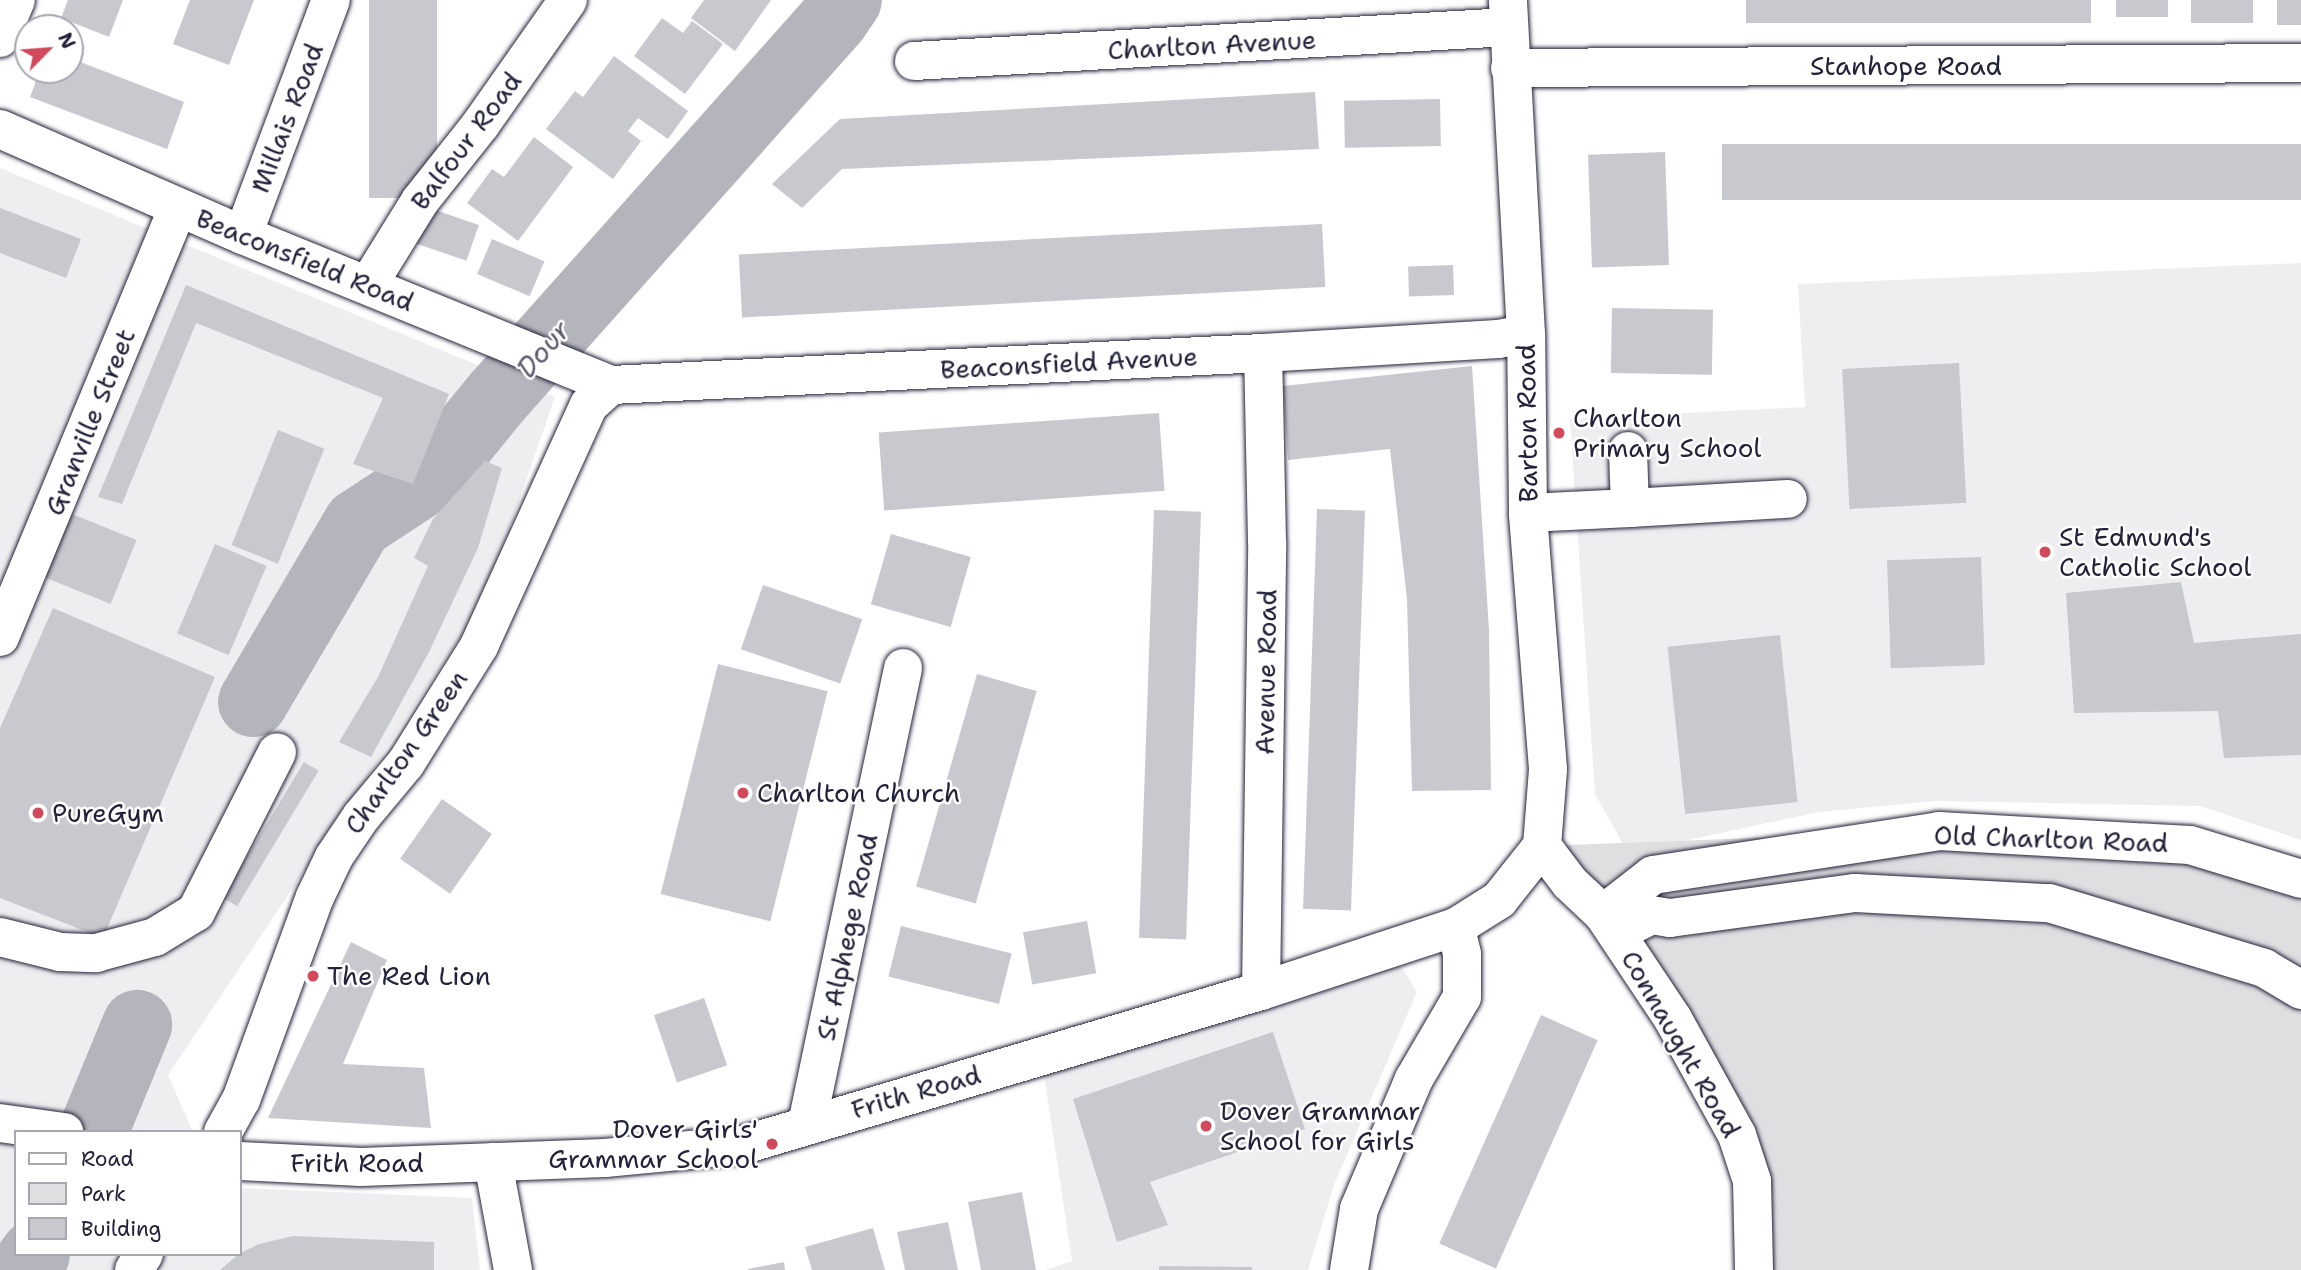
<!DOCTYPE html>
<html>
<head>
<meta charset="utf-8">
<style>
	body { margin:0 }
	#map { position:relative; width:2301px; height:1270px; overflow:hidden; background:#fff; font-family:"Shantell Sans",sans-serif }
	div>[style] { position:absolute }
	.built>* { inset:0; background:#eeeef1 }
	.green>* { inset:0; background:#dfdfe2 }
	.river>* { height:70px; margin:-35px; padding:0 35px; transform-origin:35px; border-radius:35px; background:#b4b4bc }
	.building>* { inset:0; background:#c8c8cf; transform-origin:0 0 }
	.roads { filter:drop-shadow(0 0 2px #22223b) drop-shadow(0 0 2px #22223b) }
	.minor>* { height:38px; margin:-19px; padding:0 19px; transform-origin:19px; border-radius:19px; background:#fff }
	.major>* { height:38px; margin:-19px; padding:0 19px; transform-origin:19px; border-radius:19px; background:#fff }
	.dots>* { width:19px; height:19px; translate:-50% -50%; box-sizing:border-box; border:4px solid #fff; border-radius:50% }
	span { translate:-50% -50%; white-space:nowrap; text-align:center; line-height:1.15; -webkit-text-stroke:5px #fff; paint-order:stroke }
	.street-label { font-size:26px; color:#22223b }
	.poi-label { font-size:26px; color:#22223b }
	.left { translate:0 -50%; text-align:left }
	.right { translate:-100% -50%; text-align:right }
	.water-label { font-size:28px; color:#5c5c6f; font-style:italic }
	.legend { position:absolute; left:14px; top:1130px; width:228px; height:126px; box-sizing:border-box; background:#fff; border:2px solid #a7a7b1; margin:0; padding:9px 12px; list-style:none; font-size:21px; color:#22223b }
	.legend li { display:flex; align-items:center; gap:14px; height:35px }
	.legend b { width:35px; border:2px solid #a7a7b1 }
	.north { position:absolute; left:14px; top:14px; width:70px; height:70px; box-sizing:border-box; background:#fff; border:2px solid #a7a7b1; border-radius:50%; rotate:65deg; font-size:19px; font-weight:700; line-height:28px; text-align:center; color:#22223b }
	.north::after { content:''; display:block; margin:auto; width:24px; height:32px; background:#d1495b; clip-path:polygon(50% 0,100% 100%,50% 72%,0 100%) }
</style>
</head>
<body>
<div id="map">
	<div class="built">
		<i style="clip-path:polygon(0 168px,555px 397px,484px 602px,168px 1075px,193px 1132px,16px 1132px,16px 1254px,240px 1254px,240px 1188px,472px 1198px,480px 1270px,0 1270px)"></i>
		<i style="clip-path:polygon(2301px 263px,2301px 840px,2200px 806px,1935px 801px,1819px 812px,1628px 853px,1595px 794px,1570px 419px,1805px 407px,1798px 284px)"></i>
		<i style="clip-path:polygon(1396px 958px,1417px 992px,1334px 1185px,1308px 1270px,1045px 1270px,1072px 1261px,1043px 1068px)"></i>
	</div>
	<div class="green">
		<i style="clip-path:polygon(1939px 831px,2301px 879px,2301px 1270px,1754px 1270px,1752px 1181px,1542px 846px)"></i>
	</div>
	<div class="river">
		<i style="left:253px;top:702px;width:207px;rotate:-59.5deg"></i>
		<i style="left:358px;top:524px;width:91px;rotate:-33.3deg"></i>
		<i style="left:434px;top:474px;width:99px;rotate:-50.7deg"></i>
		<i style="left:497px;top:397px;width:506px;rotate:-48.28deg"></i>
		<i style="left:834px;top:19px;width:23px;rotate:-56deg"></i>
		<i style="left:93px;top:1132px;width:116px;rotate:-67.6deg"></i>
		<i style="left:24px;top:1270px;width:19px;rotate:-55deg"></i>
	</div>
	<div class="building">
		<i style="clip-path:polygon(68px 0,123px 0,109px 37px,61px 18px)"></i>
		<i style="clip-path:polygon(190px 0,254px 0,229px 65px,173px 44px)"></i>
		<i style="left:369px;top:0;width:68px;height:198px"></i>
		<i style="clip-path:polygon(704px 0,771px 0,735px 51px,691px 18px)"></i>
		<i style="left:1746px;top:0;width:345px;height:23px"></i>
		<i style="left:2116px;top:0;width:52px;height:17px"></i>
		<i style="left:2191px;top:0;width:62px;height:23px"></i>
		<i style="left:2277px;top:0;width:24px;height:25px"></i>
		<i style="clip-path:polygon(662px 18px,683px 33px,692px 21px,723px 44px,685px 94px,634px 56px)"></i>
		<i style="clip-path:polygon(614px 56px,688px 111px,668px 139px,638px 118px,628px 131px,641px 141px,613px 179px,546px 129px,575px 91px,583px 97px)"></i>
		<i style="clip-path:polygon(70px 58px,184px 102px,167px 149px,30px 97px,40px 70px,70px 70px)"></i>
		<i style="clip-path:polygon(1315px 92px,1319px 149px,842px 169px,802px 208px,772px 184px,840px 119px)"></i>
		<i style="left:1440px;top:99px;width:47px;height:96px;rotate:89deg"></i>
		<i style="clip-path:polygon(534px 137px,573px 167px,518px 241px,467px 203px,492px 169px,504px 177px)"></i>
		<i style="left:2301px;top:144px;width:56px;height:579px;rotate:90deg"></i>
		<i style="left:1665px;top:152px;width:113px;height:77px;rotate:88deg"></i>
		<i style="left:424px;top:206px;width:58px;height:38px;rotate:19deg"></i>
		<i style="clip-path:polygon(0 208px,81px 239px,66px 278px,0 253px)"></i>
		<i style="left:1322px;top:224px;width:63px;height:584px;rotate:87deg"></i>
		<i style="left:492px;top:239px;width:57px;height:38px;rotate:23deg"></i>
		<i style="left:1453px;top:265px;width:30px;height:45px;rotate:88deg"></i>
		<i style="clip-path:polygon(186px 285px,449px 394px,413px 484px,353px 464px,383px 398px,196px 323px,122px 504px,98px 497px)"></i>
		<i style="left:1612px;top:308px;width:101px;height:65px;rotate:1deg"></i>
		<i style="left:1959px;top:363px;width:140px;height:117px;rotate:87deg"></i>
		<i style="clip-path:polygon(1472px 366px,1489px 630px,1491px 790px,1412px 791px,1407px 599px,1390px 449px,1288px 460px,1283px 386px)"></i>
		<i style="left:1159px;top:413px;width:78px;height:281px;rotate:86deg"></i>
		<i style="left:278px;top:430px;width:50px;height:124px;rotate:22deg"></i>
		<i style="clip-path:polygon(485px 461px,502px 468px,478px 548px,429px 652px,371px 757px,339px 742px,378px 677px,428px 566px,414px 558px,433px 519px)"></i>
		<i style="left:1317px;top:509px;width:48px;height:400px;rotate:2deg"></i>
		<i style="left:1154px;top:510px;width:47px;height:428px;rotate:2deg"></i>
		<i style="left:67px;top:512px;width:75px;height:69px;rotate:22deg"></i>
		<i style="left:891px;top:534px;width:83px;height:73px;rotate:16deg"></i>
		<i style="left:215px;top:544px;width:56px;height:97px;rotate:23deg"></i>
		<i style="left:1981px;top:557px;width:108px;height:94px;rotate:88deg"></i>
		<i style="clip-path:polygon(2181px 582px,2194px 643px,2301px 634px,2301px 755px,2224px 758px,2218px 711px,2074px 713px,2066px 593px)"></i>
		<i style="left:763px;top:585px;width:105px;height:68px;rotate:19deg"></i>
		<i style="clip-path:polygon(53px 608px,215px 677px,103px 938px,0 898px,0 728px)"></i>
		<i style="left:1780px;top:635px;width:168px;height:113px;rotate:84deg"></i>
		<i style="left:718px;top:664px;width:113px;height:237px;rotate:14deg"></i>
		<i style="left:977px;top:674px;width:62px;height:221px;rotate:16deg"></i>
		<i style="left:304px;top:762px;width:17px;height:158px;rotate:31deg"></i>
		<i style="left:442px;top:799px;width:61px;height:73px;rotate:35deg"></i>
		<i style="left:1087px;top:921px;width:53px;height:65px;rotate:80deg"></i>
		<i style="left:901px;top:926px;width:114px;height:52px;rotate:14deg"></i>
		<i style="clip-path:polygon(351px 942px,387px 960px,343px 1064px,424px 1068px,431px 1128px,268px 1118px)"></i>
		<i style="left:704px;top:998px;width:71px;height:53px;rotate:71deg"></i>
		<i style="left:1541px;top:1015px;width:62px;height:250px;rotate:24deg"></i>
		<i style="clip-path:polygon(1273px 1032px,1305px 1129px,1150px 1182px,1168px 1225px,1117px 1242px,1073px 1099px)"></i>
		<i style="clip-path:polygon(1022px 1192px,1036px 1270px,981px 1270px,968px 1202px)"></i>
		<i style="clip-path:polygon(948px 1222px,958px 1270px,905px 1270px,897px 1232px)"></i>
		<i style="clip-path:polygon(873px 1228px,885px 1270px,812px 1270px,805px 1247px)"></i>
		<i style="clip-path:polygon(293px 1236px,434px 1242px,434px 1270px,220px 1270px,240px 1253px,259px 1244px)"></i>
		<i style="clip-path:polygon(784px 1262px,785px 1270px,748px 1270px,748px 1269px)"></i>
		<i style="clip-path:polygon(1159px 1266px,1252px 1267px,1252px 1270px,1159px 1270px)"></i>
	</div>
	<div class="roads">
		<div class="minor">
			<i style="left:0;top:38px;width:41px;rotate:-67.2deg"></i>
			<i style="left:914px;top:61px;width:596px;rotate:-3.27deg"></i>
			<i style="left:1510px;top:68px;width:791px;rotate:-0.36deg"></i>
			<i style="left:0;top:129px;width:265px;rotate:23.6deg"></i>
			<i style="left:243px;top:235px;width:397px;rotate:22.2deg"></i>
			<i style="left:611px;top:385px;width:653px;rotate:-2.81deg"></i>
			<i style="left:1263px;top:353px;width:235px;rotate:-3.4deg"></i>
			<i style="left:1498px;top:339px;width:28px;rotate:-10deg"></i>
			<i style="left:243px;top:235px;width:251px;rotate:-69.5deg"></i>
			<i style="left:368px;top:285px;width:99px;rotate:-58.2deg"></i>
			<i style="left:420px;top:201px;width:98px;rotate:-51.6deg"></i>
			<i style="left:481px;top:124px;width:151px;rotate:-54.9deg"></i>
			<i style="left:1630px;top:508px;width:158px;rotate:-3.3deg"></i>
			<i style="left:1528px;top:513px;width:102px;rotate:-2.8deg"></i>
			<i style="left:1630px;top:508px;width:57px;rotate:-92deg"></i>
			<i style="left:0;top:637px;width:465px;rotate:-67.5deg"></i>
			<i style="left:1542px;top:846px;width:46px;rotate:52.9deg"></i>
			<i style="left:1570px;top:883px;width:45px;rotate:43.2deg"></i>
			<i style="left:1603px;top:914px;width:126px;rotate:56.3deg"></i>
			<i style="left:1673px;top:1019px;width:132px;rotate:61.1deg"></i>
			<i style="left:1737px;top:1135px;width:48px;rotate:71.9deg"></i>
			<i style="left:1752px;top:1181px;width:89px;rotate:88.7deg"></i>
			<i style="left:1603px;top:914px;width:63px;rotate:-38deg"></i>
			<i style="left:1653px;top:875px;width:289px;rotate:-8.7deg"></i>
			<i style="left:1939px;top:831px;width:251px;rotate:3.2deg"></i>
			<i style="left:2190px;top:845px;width:116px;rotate:17deg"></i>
			<i style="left:1616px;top:933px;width:39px;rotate:-27deg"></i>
			<i style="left:1651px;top:915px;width:19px;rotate:9deg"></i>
			<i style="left:1670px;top:918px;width:187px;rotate:-7.7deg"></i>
			<i style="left:1855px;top:893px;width:194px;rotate:3deg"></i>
			<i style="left:2049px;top:903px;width:225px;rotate:16.8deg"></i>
			<i style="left:2264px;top:968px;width:43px;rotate:30.7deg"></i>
			<i style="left:0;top:937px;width:62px;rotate:14deg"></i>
			<i style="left:60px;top:952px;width:36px;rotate:2deg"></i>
			<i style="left:96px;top:953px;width:61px;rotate:-15.2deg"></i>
			<i style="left:155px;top:937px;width:48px;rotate:-31.4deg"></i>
			<i style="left:196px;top:912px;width:179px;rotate:-63.1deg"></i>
			<i style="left:1261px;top:991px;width:450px;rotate:-89.2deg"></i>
			<i style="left:1267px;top:541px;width:188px;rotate:-91.2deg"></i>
			<i style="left:0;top:1123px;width:65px;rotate:8deg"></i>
			<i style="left:807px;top:1124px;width:466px;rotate:-78.1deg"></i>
			<i style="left:223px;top:1132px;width:37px;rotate:-61deg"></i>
			<i style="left:241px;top:1100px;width:216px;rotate:-70deg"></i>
			<i style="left:315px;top:897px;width:44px;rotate:-64.6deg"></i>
			<i style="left:334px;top:857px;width:48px;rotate:-56deg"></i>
			<i style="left:361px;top:817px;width:70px;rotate:-50.2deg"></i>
			<i style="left:406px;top:763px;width:138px;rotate:-58deg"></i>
			<i style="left:479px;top:646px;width:265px;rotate:-65.5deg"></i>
			<i style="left:589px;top:405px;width:30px;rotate:-42deg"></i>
			<i style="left:493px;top:1162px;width:110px;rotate:79.5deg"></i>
			<i style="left:1349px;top:1270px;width:62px;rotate:-80.7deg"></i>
			<i style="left:1359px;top:1209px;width:141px;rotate:-67.1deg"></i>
			<i style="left:1414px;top:1079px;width:95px;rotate:-59.7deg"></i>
			<i style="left:1462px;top:997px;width:43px;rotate:-90deg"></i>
			<i style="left:1462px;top:954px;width:28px;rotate:-103deg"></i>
		</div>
		<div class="major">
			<i style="left:240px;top:1161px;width:121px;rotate:2.8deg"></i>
			<i style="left:361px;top:1167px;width:244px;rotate:-2.1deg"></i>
			<i style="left:605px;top:1158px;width:139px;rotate:-5.4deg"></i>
			<i style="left:743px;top:1145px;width:540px;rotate:-16.56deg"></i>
			<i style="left:1261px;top:991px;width:205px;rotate:-18.2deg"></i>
			<i style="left:1456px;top:927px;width:51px;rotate:-32.1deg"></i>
			<i style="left:1499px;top:900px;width:69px;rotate:-51.5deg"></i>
			<i style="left:1542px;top:846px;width:77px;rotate:-85.5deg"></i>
			<i style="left:1548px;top:769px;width:257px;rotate:-94.5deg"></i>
			<i style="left:1528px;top:513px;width:179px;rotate:-90.6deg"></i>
			<i style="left:1526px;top:334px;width:334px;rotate:-93.1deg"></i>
			<i style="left:134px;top:1270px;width:19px;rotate:-58deg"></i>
		</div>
	</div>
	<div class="dots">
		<i style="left:1559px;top:433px;background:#d1495b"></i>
		<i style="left:2045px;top:552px;background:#d1495b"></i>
		<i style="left:743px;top:793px;background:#d1495b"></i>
		<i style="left:38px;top:813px;background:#d1495b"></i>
		<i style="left:313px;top:976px;background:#d1495b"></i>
		<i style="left:1206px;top:1126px;background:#d1495b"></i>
		<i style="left:772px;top:1144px;background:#d1495b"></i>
	</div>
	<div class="street-label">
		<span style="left:1212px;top:45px;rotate:-3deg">Charlton Avenue</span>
		<span style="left:1906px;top:66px">Stanhope Road</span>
		<span style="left:287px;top:118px;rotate:-69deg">Millais Road</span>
		<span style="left:466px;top:141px;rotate:-53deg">Balfour Road</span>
		<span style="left:305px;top:260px;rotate:22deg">Beaconsfield Road</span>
		<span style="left:1069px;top:363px;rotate:-3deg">Beaconsfield Avenue</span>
		<span style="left:90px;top:422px;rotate:-68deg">Granville Street</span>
		<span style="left:1527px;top:423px;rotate:-91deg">Barton Road</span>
		<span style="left:1266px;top:672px;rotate:-89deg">Avenue Road</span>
		<span style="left:406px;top:752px;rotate:-55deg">Charlton Green</span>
		<span style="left:2051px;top:839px;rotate:2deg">Old Charlton Road</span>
		<span style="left:847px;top:937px;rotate:-78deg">St Alphege Road</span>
		<span style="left:1681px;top:1044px;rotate:60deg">Connaught Road</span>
		<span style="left:916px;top:1092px;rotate:-16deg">Frith Road</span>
		<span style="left:357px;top:1163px">Frith Road</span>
	</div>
	<div class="poi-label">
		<span class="left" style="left:1573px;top:433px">Charlton<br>Primary School</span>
		<span class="left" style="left:2059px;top:552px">St Edmund's<br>Catholic School</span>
		<span class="left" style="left:757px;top:793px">Charlton Church</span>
		<span class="left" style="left:52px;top:813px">PureGym</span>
		<span class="left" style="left:327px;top:976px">The Red Lion</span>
		<span class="left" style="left:1220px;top:1126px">Dover Grammar<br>School for Girls</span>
		<span class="right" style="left:758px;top:1144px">Dover Girls'<br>Grammar School</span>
	</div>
	<div class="water-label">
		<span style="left:543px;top:349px;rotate:-49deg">Dour</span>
	</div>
	<ul class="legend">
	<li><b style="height:9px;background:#fff"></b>Road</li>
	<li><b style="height:19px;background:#dfdfe2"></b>Park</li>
	<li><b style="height:19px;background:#c8c8cf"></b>Building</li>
	</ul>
	<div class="north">N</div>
</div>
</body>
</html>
